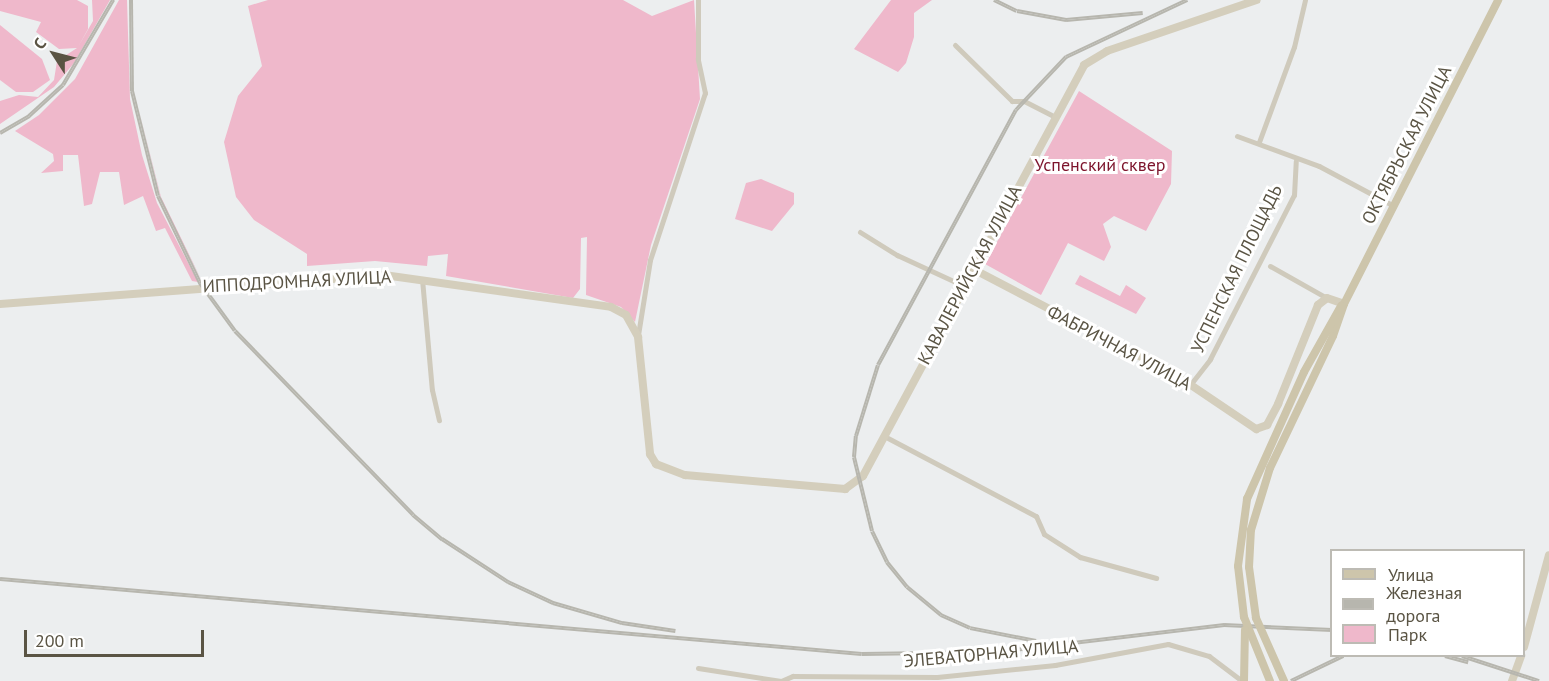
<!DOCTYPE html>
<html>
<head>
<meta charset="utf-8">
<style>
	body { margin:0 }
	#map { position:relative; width:1549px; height:681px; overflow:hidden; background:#eceeef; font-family:"PT Sans",sans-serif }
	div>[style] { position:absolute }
	.green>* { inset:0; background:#efb8cb }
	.street>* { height:5px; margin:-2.5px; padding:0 2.5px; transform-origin:2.5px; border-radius:2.5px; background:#cfcabc }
	.secondary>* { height:8px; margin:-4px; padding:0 4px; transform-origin:4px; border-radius:4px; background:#d4cebc }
	.primary>* { height:8px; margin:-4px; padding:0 4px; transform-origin:4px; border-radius:4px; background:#cdc5ab }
	.rail>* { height:4px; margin-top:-2px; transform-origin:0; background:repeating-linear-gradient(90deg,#fff 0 4.5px,#b7b6ae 0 9px); box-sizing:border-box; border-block:2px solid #b7b6ae }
	.primary-bridge>* { height:8px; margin:-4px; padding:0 4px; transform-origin:4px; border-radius:4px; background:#cdc5ab }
	span { translate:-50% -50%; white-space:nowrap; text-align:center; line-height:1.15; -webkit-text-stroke:6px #fff; paint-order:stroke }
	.street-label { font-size:18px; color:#5a5444 }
	.park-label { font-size:18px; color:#7d142c }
	.legend { position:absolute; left:1330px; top:549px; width:195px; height:108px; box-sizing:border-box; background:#fff; border:2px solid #bdbbb4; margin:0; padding:8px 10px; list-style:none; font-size:18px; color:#5a5444 }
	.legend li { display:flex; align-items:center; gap:12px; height:30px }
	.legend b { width:30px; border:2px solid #bdbbb4 }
	.north { position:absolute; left:24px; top:24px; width:60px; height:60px; -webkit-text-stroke:4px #fff; paint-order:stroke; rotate:306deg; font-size:16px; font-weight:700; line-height:24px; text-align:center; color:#5a5444 }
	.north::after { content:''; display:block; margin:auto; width:21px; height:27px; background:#5a5444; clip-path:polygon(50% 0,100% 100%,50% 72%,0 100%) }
	.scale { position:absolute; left:24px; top:630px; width:180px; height:27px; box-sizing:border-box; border:3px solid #5a5444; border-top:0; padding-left:8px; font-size:18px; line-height:21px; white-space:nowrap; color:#5a5444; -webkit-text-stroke:4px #fff; paint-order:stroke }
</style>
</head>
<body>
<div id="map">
	<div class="green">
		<i style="clip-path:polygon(0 0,77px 0,88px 6px,88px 29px,78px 47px,93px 21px,92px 0,110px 0,74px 63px,54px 87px,0 124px,0 101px,19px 95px,38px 97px,54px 80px,57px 61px,77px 48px,59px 49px,36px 32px,41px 22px,0 11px)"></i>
		<i style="clip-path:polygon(119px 0,127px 0,130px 99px,142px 155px,157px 203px,198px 282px,192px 281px,165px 228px,156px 231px,143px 196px,124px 205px,119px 172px,100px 172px,92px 204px,84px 206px,78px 155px,63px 155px,63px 171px,41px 173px,54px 161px,53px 154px,15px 131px,39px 115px,75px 79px)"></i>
		<i style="clip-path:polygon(268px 0,623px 0,652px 16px,694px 0,700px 99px,651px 245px,635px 322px,621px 307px,586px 295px,587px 237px,581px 238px,580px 289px,573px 298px,446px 276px,448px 254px,428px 256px,427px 266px,375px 261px,307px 266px,307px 254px,254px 220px,236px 197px,224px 142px,238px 96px,262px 66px,248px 6px)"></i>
		<i style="clip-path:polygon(891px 0,932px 0,914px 13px,914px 37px,906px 63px,898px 72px,854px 49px)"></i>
		<i style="clip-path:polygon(0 25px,42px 59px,50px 80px,33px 92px,16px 92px,0 80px)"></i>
		<i style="clip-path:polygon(1079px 91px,1172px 151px,1171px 184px,1146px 231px,1114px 216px,1103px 224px,1111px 247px,1104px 261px,1068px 243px,1041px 295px,985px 264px)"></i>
		<i style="clip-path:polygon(137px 103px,161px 197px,202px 281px,162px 203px)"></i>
		<i style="clip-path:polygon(761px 179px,794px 193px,794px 204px,772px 231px,735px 219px,746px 183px)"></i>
		<i style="clip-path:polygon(1080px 275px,1120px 296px,1126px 285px,1146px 298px,1136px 314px,1075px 284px)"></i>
	</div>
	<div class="street">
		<i style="left:955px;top:45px;width:80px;rotate:44.5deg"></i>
		<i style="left:1012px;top:101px;width:12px"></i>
		<i style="left:1024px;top:101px;width:33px;rotate:27deg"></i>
		<i style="left:1237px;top:136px;width:87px;rotate:20.1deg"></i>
		<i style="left:1319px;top:166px;width:85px;rotate:28.1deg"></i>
		<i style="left:1259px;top:142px;width:101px;rotate:-69.8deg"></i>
		<i style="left:1294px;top:47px;width:48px;rotate:-76.8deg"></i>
		<i style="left:860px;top:232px;width:44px;rotate:31.9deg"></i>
		<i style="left:897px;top:255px;width:74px;rotate:24.8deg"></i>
		<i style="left:1270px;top:266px;width:65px;rotate:29.3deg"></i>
		<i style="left:422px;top:279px;width:111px;rotate:84.9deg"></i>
		<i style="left:432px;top:390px;width:31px;rotate:77deg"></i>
		<i style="left:638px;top:335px;width:76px;rotate:-80.9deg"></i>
		<i style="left:650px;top:260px;width:176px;rotate:-71.8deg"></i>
		<i style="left:705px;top:93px;width:35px;rotate:-102deg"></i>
		<i style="left:698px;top:59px;width:59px;rotate:-90deg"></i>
		<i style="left:1190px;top:385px;width:33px;rotate:-52deg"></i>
		<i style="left:1210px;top:359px;width:184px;rotate:-62.9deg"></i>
		<i style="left:1294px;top:195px;width:34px;rotate:-87deg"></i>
		<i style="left:884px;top:436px;width:172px;rotate:27.8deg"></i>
		<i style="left:1036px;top:516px;width:20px;rotate:66deg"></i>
		<i style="left:1044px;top:534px;width:43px;rotate:32.6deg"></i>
		<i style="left:1080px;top:557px;width:79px;rotate:15.4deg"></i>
		<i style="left:698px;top:668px;width:84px;rotate:8.9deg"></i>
		<i style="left:781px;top:681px;width:13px;rotate:-23deg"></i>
		<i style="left:793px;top:676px;width:144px;rotate:0.4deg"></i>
		<i style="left:937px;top:677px;width:119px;rotate:-5.8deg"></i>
		<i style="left:1055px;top:665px;width:115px;rotate:-10.5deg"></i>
		<i style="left:1168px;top:644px;width:43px;rotate:16.3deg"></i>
		<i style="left:1209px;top:656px;width:41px;rotate:37.1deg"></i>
	</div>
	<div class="secondary">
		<i style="left:973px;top:269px;width:229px;rotate:27.6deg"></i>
		<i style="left:1176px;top:375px;width:97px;rotate:34deg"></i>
		<i style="left:1256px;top:429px;width:12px;rotate:-20deg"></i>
		<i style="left:1267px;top:425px;width:24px;rotate:-62deg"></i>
		<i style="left:1278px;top:404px;width:107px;rotate:-68deg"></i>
		<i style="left:1318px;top:305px;width:11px;rotate:-38deg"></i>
		<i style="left:1327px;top:298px;width:18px;rotate:19deg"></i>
		<i style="left:0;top:304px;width:385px;rotate:-4.3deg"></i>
		<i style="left:384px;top:275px;width:229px;rotate:8deg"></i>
		<i style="left:611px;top:307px;width:17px;rotate:28deg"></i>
		<i style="left:626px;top:315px;width:25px;rotate:61deg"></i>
		<i style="left:638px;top:337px;width:118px;rotate:84.1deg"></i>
		<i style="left:650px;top:454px;width:12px;rotate:59deg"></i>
		<i style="left:656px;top:464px;width:31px;rotate:21deg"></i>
		<i style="left:685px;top:475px;width:161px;rotate:5deg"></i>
		<i style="left:845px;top:489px;width:22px;rotate:-36deg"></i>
		<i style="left:863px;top:476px;width:467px;rotate:-61.7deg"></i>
		<i style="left:1084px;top:65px;width:27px;rotate:-31deg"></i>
		<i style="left:1107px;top:51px;width:158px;rotate:-18.8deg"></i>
		<i style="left:1524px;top:647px;width:95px;rotate:-74.8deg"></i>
		<i style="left:1512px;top:681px;width:27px;rotate:-70deg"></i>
	</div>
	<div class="primary">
		<i style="left:1333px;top:336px;width:34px;rotate:-71deg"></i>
		<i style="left:1344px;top:304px;width:341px;rotate:-63.1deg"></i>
		<i style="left:1244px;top:617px;width:51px;rotate:-96.7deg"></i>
		<i style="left:1238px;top:566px;width:68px;rotate:-82.3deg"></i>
		<i style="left:1247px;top:499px;width:139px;rotate:-65.8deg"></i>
		<i style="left:1304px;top:372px;width:76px;rotate:-60.7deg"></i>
	</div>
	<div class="rail">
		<i style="left:131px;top:0;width:91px;rotate:89.4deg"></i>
		<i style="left:132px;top:91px;width:108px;rotate:76.1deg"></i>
		<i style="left:158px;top:196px;width:97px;rotate:64.2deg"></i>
		<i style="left:200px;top:283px;width:59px;rotate:53.9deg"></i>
		<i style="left:235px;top:331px;width:256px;rotate:45.9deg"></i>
		<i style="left:413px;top:515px;width:38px;rotate:40deg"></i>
		<i style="left:442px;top:539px;width:79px;rotate:33.1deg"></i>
		<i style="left:508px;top:582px;width:50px;rotate:25deg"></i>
		<i style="left:553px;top:603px;width:72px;rotate:16.2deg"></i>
		<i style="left:622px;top:623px;width:54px;rotate:8.6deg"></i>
		<i style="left:994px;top:0;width:25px;rotate:26deg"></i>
		<i style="left:1017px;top:11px;width:50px;rotate:10.4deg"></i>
		<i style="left:1066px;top:20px;width:77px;rotate:-5.2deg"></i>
		<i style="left:0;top:133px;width:34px;rotate:-30deg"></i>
		<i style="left:29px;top:116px;width:46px;rotate:-42.4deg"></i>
		<i style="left:63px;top:85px;width:99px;rotate:-59.5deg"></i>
		<i style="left:0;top:579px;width:865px;rotate:4.97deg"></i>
		<i style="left:862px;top:654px;width:136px;rotate:-0.8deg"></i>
		<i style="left:998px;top:652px;width:228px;rotate:-6.8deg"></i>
		<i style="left:1224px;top:625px;width:108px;rotate:2.7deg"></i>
		<i style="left:1036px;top:641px;width:67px;rotate:-168.9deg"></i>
		<i style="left:970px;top:628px;width:32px;rotate:-156deg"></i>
		<i style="left:941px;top:615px;width:44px;rotate:-140.5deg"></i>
		<i style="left:907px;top:587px;width:32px;rotate:-129deg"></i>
		<i style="left:887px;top:562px;width:34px;rotate:-116deg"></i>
		<i style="left:872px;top:531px;width:76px;rotate:-103.7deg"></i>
		<i style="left:854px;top:457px;width:21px;rotate:-85deg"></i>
		<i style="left:856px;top:436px;width:74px;rotate:-72.8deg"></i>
		<i style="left:878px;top:365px;width:290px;rotate:-61.6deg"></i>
		<i style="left:1016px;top:110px;width:73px;rotate:-46.7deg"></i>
		<i style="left:1066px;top:57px;width:134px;rotate:-25.2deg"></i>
		<i style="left:1445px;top:656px;width:24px;rotate:15deg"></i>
		<i style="left:1462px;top:656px;width:81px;rotate:18deg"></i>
		<i style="left:1291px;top:681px;width:58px;rotate:-25.7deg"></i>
	</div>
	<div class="primary-bridge">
		<i style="left:1244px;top:617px;width:69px;rotate:67.9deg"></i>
		<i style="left:1244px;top:681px;width:51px;rotate:-88.9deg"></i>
		<i style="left:1284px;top:681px;width:69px;rotate:-114deg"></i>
		<i style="left:1256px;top:618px;width:51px;rotate:-97.8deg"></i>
		<i style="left:1249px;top:567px;width:37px;rotate:-87deg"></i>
		<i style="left:1251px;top:530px;width:65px;rotate:-73deg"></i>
		<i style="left:1270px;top:468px;width:146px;rotate:-64.5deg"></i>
	</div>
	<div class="street-label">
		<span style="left:1407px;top:145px;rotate:-63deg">ОКТЯБРЬСКАЯ УЛИЦА</span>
		<span style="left:1237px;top:269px;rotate:-64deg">УСПЕНСКАЯ ПЛОЩАДЬ</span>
		<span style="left:970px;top:275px;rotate:-62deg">КАВАЛЕРИЙСКАЯ УЛИЦА</span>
		<span style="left:297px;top:282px;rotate:-3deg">ИППОДРОМНАЯ УЛИЦА</span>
		<span style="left:1119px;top:348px;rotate:28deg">ФАБРИЧНАЯ УЛИЦА</span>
		<span style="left:991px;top:654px;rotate:-5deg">ЭЛЕВАТОРНАЯ УЛИЦА</span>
	</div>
	<div class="park-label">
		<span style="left:1100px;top:165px">Успенский сквер</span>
	</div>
	<ul class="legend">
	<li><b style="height:8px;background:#cdc5ab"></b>Улица</li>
	<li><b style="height:8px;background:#b7b6ae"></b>Железная дорога</li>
	<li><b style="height:16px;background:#efb8cb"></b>Парк</li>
	</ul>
	<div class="north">С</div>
	<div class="scale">200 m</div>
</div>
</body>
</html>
